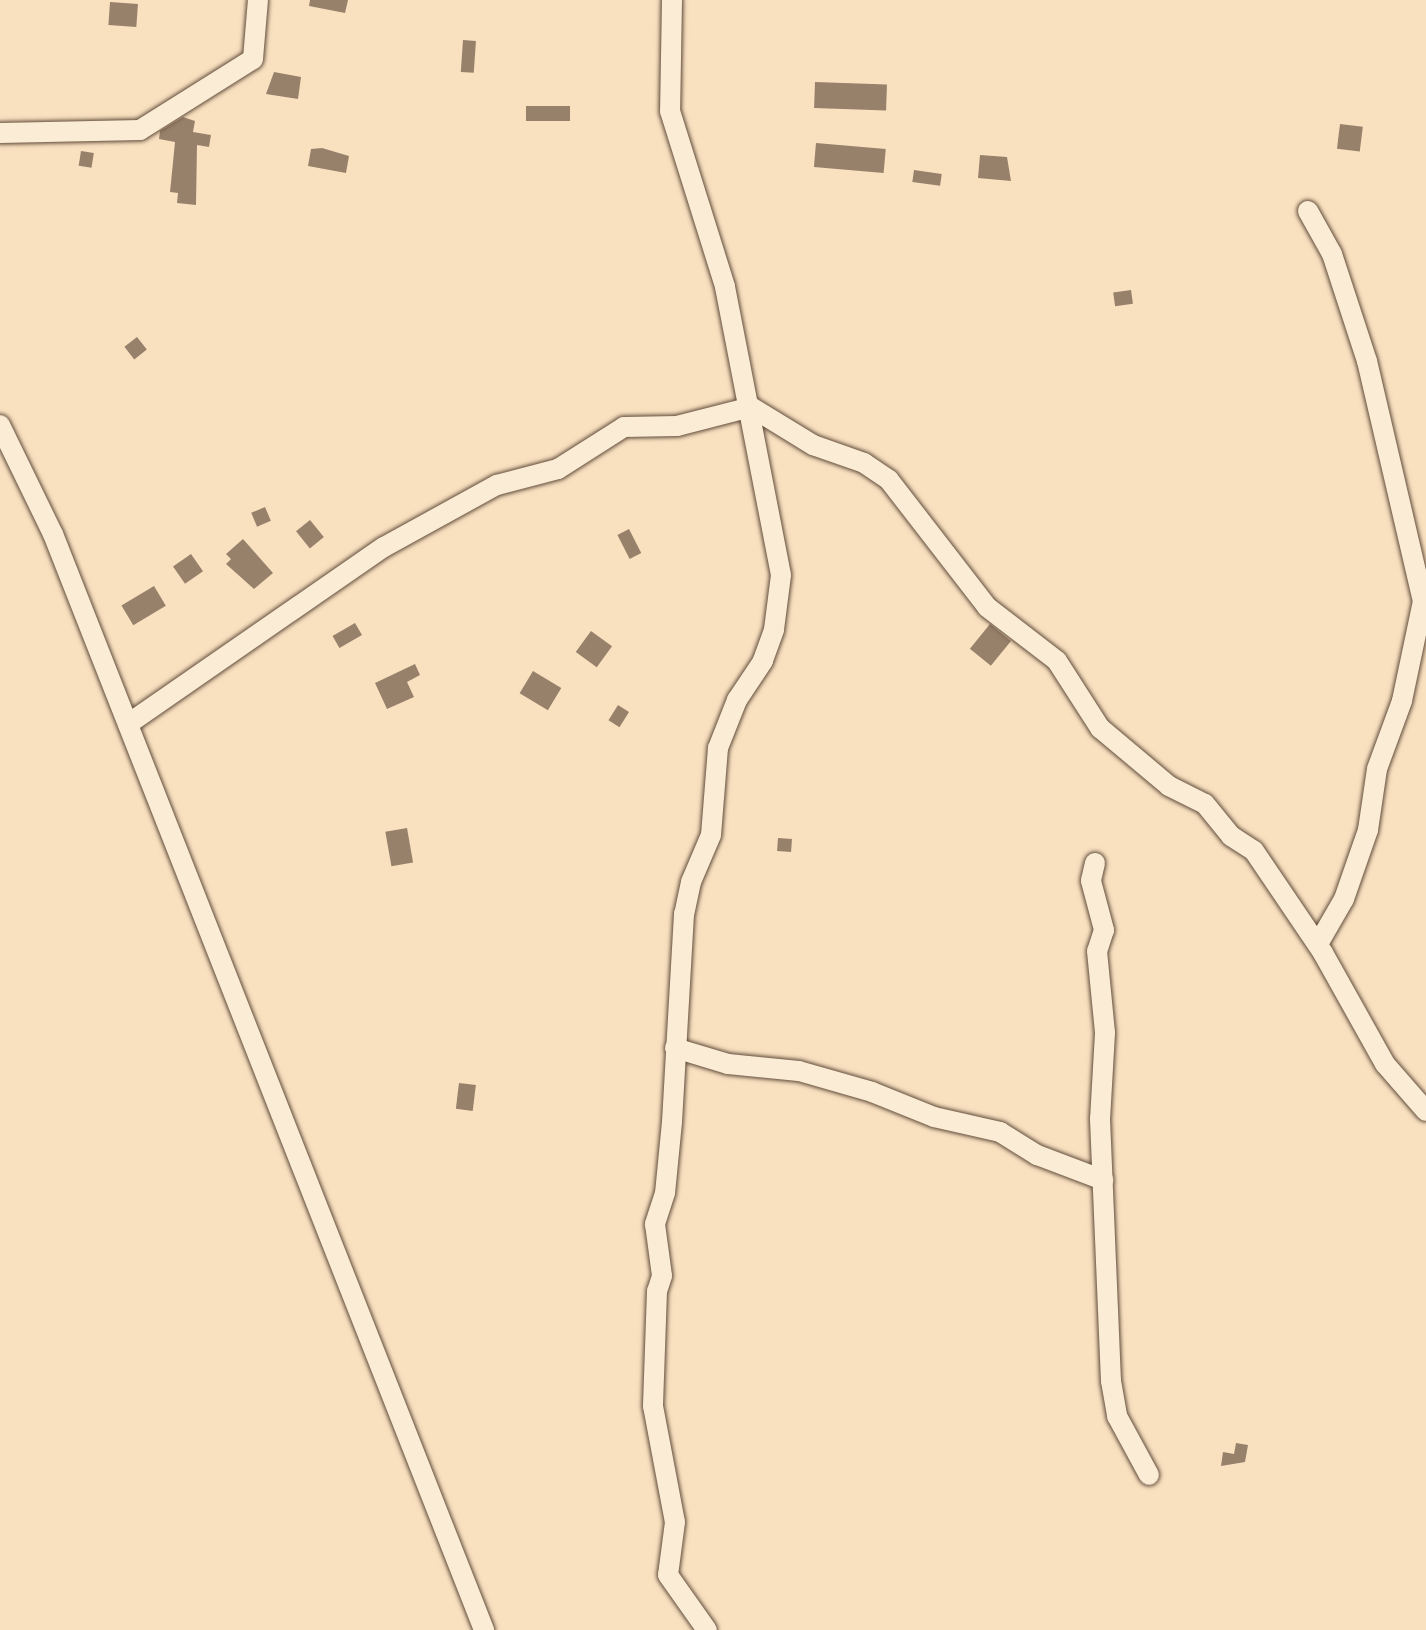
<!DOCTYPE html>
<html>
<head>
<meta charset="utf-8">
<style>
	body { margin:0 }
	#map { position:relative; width:1426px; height:1630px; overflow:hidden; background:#f9e1c0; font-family:Vollkorn,serif }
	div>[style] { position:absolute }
	.building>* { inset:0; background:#98816b; transform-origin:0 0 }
	.roads { filter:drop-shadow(0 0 2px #614c3b) drop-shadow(0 0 2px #614c3b) }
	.minor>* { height:20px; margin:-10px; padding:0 10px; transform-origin:10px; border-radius:10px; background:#fbecd6 }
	span { translate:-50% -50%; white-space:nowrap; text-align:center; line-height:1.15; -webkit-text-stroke:6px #fbecd6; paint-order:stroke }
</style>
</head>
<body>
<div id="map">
	<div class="building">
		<i style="clip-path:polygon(310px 0,348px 0,345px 13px,309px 6px)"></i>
		<i style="left:110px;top:2px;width:28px;height:23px;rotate:4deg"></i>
		<i style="left:463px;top:40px;width:13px;height:32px;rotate:4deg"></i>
		<i style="clip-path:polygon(274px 72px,301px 77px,298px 99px,266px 94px)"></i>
		<i style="left:815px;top:82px;width:72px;height:26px;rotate:2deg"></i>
		<i style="left:526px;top:106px;width:44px;height:15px"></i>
		<i style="clip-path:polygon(183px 117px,195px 121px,193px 132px,211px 135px,209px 147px,197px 145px,196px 205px,177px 203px,178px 193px,170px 192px,175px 142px,159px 139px,160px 131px)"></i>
		<i style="left:1340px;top:124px;width:23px;height:25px;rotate:7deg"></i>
		<i style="left:816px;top:143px;width:70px;height:24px;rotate:5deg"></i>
		<i style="clip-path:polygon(322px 148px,349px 156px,346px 173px,308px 166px,311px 149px)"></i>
		<i style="left:81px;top:151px;width:13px;height:15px;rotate:9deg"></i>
		<i style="clip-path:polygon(980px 155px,1007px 157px,1011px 181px,978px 178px)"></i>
		<i style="left:914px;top:170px;width:28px;height:12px;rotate:8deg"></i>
		<i style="left:1131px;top:290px;width:14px;height:18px;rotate:82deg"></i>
		<i style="left:137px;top:337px;width:16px;height:16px;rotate:52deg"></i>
		<i style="left:265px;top:507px;width:15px;height:15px;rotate:67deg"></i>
		<i style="left:310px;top:520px;width:22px;height:18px;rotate:51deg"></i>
		<i style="left:629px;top:529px;width:27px;height:13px;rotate:63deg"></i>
		<i style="clip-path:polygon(243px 539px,273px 573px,254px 589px,226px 564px,231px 559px,226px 554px)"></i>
		<i style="left:191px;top:554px;width:21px;height:22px;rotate:55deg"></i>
		<i style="left:154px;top:586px;width:23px;height:38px;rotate:59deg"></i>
		<i style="left:355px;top:623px;width:14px;height:26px;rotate:60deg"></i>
		<i style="left:990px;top:624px;width:27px;height:32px;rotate:39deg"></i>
		<i style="left:591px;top:631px;width:26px;height:26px;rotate:36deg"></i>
		<i style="clip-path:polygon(415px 664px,420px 675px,407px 682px,414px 697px,387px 709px,375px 683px)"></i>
		<i style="left:533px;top:671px;width:33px;height:26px;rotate:31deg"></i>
		<i style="left:618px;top:705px;width:13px;height:18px;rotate:32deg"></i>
		<i style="left:407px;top:828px;width:35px;height:22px;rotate:80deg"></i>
		<i style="left:778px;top:838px;width:14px;height:13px;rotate:4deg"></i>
		<i style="left:459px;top:1083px;width:17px;height:26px;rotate:7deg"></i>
		<i style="clip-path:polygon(1236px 1443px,1248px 1445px,1245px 1462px,1221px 1466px,1223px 1452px,1234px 1454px)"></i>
	</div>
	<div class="roads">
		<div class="minor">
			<i style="left:672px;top:0;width:111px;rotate:91deg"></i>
			<i style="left:670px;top:111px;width:184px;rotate:72.6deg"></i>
			<i style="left:725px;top:287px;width:293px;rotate:79deg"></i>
			<i style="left:781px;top:575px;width:55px;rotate:97.3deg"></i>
			<i style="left:774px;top:630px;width:33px;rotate:110deg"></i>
			<i style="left:763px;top:661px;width:47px;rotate:123.7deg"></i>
			<i style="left:737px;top:700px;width:52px;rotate:111.6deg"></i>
			<i style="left:718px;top:748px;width:87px;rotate:94.6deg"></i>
			<i style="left:711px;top:835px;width:51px;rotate:113.1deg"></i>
			<i style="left:691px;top:882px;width:33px;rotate:102deg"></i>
			<i style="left:684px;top:914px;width:208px;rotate:93.3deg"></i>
			<i style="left:672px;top:1122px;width:71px;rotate:95.6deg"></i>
			<i style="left:665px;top:1193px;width:33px;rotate:108deg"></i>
			<i style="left:655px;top:1224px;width:52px;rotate:82.3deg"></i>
			<i style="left:662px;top:1276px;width:16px;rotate:108deg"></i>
			<i style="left:657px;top:1291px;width:115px;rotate:92deg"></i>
			<i style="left:653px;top:1406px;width:118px;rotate:79.3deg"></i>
			<i style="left:675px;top:1522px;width:53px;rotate:97.5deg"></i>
			<i style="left:668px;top:1575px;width:67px;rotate:54.7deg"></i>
			<i style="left:0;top:133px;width:140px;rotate:-1.2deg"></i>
			<i style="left:140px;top:130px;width:133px;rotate:-32.1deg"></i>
			<i style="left:253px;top:59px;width:59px;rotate:-85.2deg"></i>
			<i style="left:1308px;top:211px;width:49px;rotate:60.8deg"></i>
			<i style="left:1332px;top:254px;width:113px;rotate:71.9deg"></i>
			<i style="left:1367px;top:361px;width:246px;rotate:76.9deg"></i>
			<i style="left:1423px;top:601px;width:102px;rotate:101.9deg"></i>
			<i style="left:1402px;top:701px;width:72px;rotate:110.2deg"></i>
			<i style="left:1377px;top:769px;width:62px;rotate:98.4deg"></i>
			<i style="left:1368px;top:830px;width:73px;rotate:109.2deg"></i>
			<i style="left:1344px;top:899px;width:52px;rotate:120deg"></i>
			<i style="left:0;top:425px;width:121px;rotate:64.1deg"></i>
			<i style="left:53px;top:534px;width:1178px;rotate:68.53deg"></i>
			<i style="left:128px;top:724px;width:311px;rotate:-34.7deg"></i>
			<i style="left:384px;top:547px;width:129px;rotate:-28.8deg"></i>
			<i style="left:497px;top:485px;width:63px;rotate:-14.7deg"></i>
			<i style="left:558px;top:469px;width:78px;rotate:-32.5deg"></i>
			<i style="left:624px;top:427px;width:53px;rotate:-1.1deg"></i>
			<i style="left:677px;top:426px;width:76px;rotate:-14.4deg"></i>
			<i style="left:751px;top:407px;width:73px;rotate:31.5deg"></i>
			<i style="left:813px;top:445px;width:54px;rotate:19.4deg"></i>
			<i style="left:864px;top:463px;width:30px;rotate:34deg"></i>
			<i style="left:889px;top:480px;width:160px;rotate:52.3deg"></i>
			<i style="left:987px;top:607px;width:88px;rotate:37.6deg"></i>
			<i style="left:1057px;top:661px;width:80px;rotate:57.3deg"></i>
			<i style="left:1100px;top:728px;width:90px;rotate:40deg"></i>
			<i style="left:1169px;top:786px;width:40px;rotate:26.6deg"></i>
			<i style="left:1205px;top:804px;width:41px;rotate:50.9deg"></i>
			<i style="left:1231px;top:836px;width:27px;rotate:33deg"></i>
			<i style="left:1254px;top:851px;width:123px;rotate:55.9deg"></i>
			<i style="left:1323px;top:953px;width:127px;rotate:60.8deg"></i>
			<i style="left:1385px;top:1064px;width:62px;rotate:48.9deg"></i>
			<i style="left:1095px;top:863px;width:18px;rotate:103deg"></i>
			<i style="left:1091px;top:881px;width:51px;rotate:75.1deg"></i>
			<i style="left:1104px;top:930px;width:22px;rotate:108deg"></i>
			<i style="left:1097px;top:951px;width:82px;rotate:84.4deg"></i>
			<i style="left:1105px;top:1033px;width:86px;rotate:93.3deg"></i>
			<i style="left:1100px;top:1119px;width:262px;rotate:87.6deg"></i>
			<i style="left:1111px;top:1381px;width:36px;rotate:80deg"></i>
			<i style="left:1117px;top:1416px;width:67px;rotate:61.5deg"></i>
			<i style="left:675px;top:1048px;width:55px;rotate:16.8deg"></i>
			<i style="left:728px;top:1064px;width:71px;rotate:5.6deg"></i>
			<i style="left:799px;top:1071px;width:76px;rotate:16deg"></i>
			<i style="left:872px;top:1092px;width:67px;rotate:22deg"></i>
			<i style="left:934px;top:1117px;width:68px;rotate:12.8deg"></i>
			<i style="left:1000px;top:1132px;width:44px;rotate:31.9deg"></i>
			<i style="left:1037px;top:1155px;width:71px;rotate:20.7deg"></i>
		</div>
	</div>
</div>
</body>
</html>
